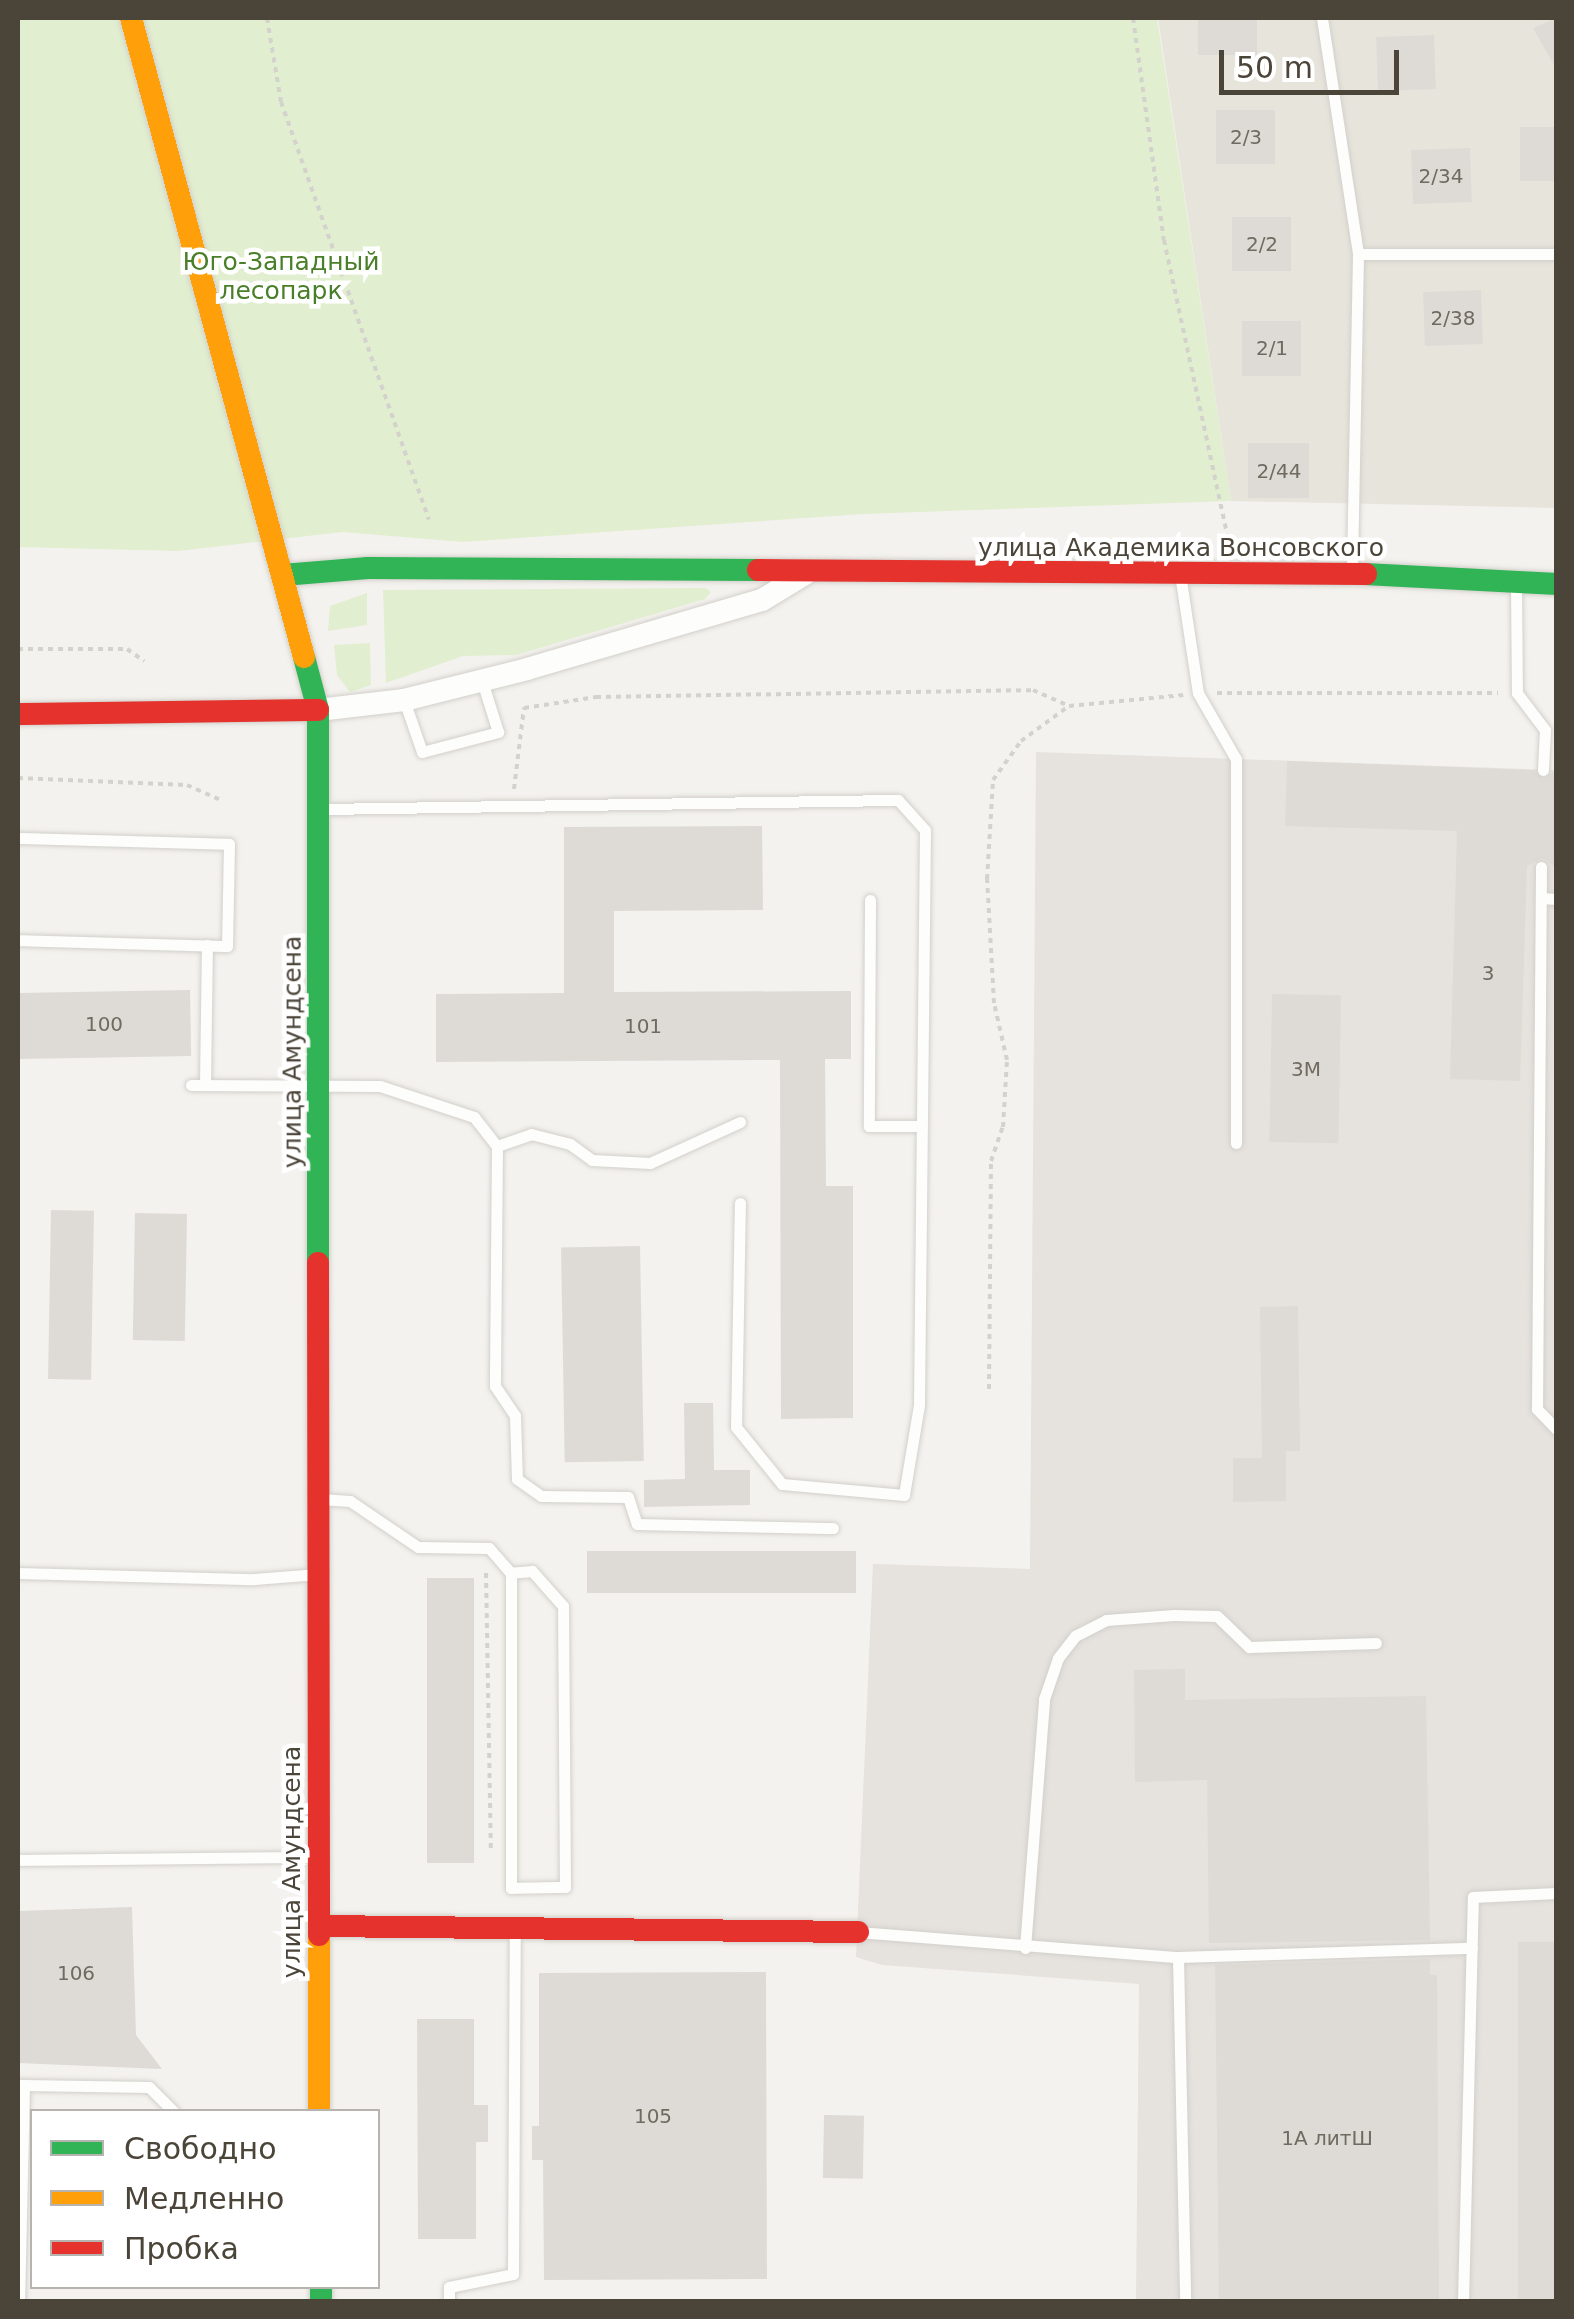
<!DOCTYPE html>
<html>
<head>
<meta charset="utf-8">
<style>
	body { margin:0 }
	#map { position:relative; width:1574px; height:2319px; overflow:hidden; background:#f4f2ee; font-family:"DejaVu Sans",sans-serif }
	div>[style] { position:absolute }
	.residential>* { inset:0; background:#e7e4dc }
	.industrial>* { inset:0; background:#e6e2de }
	.green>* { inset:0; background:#e1eecf }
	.building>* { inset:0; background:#dedbd6; transform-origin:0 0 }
	.path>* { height:4px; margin-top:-2px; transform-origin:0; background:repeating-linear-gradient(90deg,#d3d2cc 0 5px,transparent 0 10px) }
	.roads { filter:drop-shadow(0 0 2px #d2d0cb) drop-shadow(0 0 2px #d2d0cb) }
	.lane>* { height:11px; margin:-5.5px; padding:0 5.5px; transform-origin:5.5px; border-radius:5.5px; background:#fdfdfc }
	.street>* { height:22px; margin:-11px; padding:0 11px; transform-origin:11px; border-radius:11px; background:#fdfdfc }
	.fast>* { height:22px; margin:-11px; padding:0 11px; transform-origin:11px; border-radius:11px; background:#30b455 }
	.slow>* { height:22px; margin:-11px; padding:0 11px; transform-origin:11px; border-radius:11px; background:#ff9f0a }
	.jam>* { height:22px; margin:-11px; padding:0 11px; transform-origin:11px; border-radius:11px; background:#e5322d }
	span { translate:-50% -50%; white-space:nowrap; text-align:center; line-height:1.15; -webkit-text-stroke:9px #fff; paint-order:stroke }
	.number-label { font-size:20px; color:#706a61 }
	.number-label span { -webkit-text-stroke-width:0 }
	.park-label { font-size:25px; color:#4a7f2a }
	.street-label { font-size:25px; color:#4b4439 }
	.frame { position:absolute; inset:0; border:20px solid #4b4439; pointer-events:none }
	.legend { position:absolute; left:30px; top:2109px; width:350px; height:180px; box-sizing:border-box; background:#fff; border:2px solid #b7b4b0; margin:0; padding:12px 18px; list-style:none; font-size:30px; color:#4b4439 }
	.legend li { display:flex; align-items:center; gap:20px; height:50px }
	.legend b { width:50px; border:2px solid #b7b4b0 }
	.scale { position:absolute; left:1219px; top:50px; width:180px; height:45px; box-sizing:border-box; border:5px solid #4b4439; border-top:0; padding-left:12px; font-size:30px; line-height:35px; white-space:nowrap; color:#4b4439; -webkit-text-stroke:8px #fff; paint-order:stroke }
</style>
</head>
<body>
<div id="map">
	<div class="residential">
		<i style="clip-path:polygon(1158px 18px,1556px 18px,1556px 508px,1231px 501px)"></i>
	</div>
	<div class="industrial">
		<i style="clip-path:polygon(1036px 752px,1556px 770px,1556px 2301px,1136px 2301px,1139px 1984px,882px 1965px,856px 1957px,873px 1564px,1030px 1569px)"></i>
	</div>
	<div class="green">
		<i style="clip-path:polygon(18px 18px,1157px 18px,1231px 501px,863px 514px,463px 542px,342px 532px,178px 551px,18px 547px)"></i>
		<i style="clip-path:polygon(706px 588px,711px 592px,705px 599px,516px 655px,463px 656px,386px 683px,383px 590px)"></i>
		<i style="clip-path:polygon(367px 593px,367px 625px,328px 631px,330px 606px)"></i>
		<i style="clip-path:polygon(370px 643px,371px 685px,350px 692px,337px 675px,334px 645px)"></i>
	</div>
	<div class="building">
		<i style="left:1198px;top:18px;width:59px;height:37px"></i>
		<i style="clip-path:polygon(1556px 18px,1556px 69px,1533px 28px)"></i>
		<i style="left:1434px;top:35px;width:54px;height:58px;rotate:88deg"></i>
		<i style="left:1216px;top:110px;width:59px;height:54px"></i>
		<i style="left:1556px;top:127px;width:54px;height:36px;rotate:90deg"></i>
		<i style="left:1470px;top:148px;width:54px;height:59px;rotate:88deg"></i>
		<i style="left:1232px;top:217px;width:59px;height:54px"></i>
		<i style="left:1481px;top:290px;width:54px;height:58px;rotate:88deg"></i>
		<i style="left:1242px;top:321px;width:59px;height:55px"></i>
		<i style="left:1248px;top:443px;width:61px;height:55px"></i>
		<i style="clip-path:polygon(1287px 761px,1534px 770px,1544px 779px,1556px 770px,1556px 867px,1542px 858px,1527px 866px,1520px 1081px,1450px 1079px,1457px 831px,1285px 826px)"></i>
		<i style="clip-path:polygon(762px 826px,763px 910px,614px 911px,614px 992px,851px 991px,851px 1059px,825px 1059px,826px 1186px,853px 1186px,853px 1418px,781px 1419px,780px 1060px,436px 1062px,436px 994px,564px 993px,564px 827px)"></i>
		<i style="left:190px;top:990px;width:66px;height:172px;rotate:89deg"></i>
		<i style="left:1272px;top:994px;width:69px;height:148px;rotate:1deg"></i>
		<i style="left:51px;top:1210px;width:43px;height:169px;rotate:1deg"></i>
		<i style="left:135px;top:1213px;width:52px;height:127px;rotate:1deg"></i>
		<i style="left:640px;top:1246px;width:215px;height:79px;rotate:89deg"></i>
		<i style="clip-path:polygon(1298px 1306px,1300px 1451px,1286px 1451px,1286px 1501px,1233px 1502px,1233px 1458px,1262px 1458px,1260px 1307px)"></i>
		<i style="clip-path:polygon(684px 1403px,713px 1403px,714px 1470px,750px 1470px,750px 1505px,644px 1507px,644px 1480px,685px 1479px)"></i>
		<i style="left:587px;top:1551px;width:269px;height:42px"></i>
		<i style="left:427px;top:1578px;width:47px;height:285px"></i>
		<i style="clip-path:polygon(1185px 1669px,1185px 1700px,1426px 1696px,1430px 1940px,1209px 1943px,1207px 1780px,1135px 1782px,1134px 1670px)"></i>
		<i style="clip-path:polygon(132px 1907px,136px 2035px,162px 2069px,18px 2063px,18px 1911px)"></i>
		<i style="left:1518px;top:1942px;width:38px;height:360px"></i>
		<i style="clip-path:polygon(1430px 1959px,1430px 1975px,1437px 1975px,1439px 2302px,1219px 2302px,1215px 1965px)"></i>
		<i style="clip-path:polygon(766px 1972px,767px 2279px,544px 2280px,543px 2160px,532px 2160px,532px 2126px,539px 2126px,539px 1973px)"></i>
		<i style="clip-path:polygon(417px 2019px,474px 2019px,474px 2105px,488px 2105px,488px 2142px,476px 2142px,476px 2239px,418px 2239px)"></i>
		<i style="left:824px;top:2115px;width:40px;height:63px;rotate:1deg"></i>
	</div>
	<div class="path">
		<i style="left:267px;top:18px;width:85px;rotate:80.5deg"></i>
		<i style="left:281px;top:102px;width:443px;rotate:70.5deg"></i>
		<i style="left:1133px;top:18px;width:224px;rotate:82.1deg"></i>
		<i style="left:1164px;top:240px;width:311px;rotate:77.9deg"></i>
		<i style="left:18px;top:649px;width:109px"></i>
		<i style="left:127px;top:649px;width:21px;rotate:35deg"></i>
		<i style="left:1217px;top:693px;width:281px"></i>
		<i style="left:18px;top:778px;width:169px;rotate:2.4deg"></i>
		<i style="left:187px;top:785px;width:37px;rotate:24deg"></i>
		<i style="left:514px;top:789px;width:82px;rotate:-83deg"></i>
		<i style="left:524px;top:708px;width:73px;rotate:-8.7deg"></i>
		<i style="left:596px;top:697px;width:437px;rotate:-0.9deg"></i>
		<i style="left:1033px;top:690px;width:39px;rotate:24deg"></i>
		<i style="left:1069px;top:706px;width:115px;rotate:-5.5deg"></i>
		<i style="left:989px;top:1389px;width:228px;rotate:-89.5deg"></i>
		<i style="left:991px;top:1161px;width:36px;rotate:-71deg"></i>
		<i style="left:1003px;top:1127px;width:67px;rotate:-86.6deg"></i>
		<i style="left:1007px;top:1060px;width:58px;rotate:-102.8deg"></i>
		<i style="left:994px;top:1003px;width:124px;rotate:-93.2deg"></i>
		<i style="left:987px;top:879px;width:99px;rotate:-86.5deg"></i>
		<i style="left:993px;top:780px;width:48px;rotate:-54.3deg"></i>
		<i style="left:1021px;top:741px;width:59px;rotate:-36.1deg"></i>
		<i style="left:486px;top:1573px;width:276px;rotate:89deg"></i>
	</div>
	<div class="roads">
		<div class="lane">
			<i style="left:1322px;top:18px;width:239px;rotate:81.3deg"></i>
			<i style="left:1358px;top:254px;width:316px;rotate:91.1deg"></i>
			<i style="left:1358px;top:254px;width:198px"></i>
			<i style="left:1180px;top:574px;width:120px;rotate:81.4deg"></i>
			<i style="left:1198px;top:693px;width:76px;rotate:60.1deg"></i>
			<i style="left:1236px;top:759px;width:384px;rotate:90deg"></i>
			<i style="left:1516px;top:584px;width:109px;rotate:89.5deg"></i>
			<i style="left:1517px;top:693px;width:46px;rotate:52.9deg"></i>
			<i style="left:1545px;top:730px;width:40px;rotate:92.9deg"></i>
			<i style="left:404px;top:700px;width:55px;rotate:70.9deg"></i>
			<i style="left:422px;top:752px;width:79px;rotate:-14.7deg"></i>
			<i style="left:498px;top:732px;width:53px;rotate:-107.4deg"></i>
			<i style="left:322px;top:809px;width:576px;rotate:-0.9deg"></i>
			<i style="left:898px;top:800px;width:40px;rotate:48deg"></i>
			<i style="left:925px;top:830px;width:575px;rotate:90.6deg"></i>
			<i style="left:919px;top:1405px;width:91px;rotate:99.5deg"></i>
			<i style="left:904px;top:1495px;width:122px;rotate:-174.8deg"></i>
			<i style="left:782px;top:1484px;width:73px;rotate:-128.9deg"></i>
			<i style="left:736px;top:1427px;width:224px;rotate:-89deg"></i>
			<i style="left:18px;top:838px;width:211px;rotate:1.6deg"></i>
			<i style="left:229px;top:844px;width:102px;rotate:91.1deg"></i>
			<i style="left:227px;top:946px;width:209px;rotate:-178.4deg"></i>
			<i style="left:1541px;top:867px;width:542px;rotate:90.42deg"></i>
			<i style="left:1537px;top:1409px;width:28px;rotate:46deg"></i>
			<i style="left:1541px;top:898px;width:15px;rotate:4deg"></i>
			<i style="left:870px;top:900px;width:226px;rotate:90.3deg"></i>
			<i style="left:869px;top:1126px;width:53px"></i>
			<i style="left:191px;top:1085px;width:189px;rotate:0.3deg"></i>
			<i style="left:380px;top:1086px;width:99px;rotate:18.3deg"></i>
			<i style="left:474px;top:1117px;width:37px;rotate:52deg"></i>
			<i style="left:497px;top:1146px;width:240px;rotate:90.5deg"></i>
			<i style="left:495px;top:1386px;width:36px;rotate:56deg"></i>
			<i style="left:515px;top:1416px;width:63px;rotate:88.2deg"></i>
			<i style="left:517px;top:1479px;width:29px;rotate:35deg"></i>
			<i style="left:541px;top:1496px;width:87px;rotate:0.7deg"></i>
			<i style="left:628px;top:1497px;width:28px;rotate:72deg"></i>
			<i style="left:637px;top:1524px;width:196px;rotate:1.2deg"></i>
			<i style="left:205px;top:1085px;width:140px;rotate:-89.2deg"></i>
			<i style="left:497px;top:1146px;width:36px;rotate:-19deg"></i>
			<i style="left:531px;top:1134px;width:40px;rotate:14.4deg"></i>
			<i style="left:570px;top:1144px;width:27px;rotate:36deg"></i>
			<i style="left:592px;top:1160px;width:58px;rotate:3deg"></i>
			<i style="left:650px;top:1163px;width:99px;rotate:-24.5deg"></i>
			<i style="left:320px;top:1499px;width:30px;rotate:4deg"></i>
			<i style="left:350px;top:1501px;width:82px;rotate:34.1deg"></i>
			<i style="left:418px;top:1547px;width:71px;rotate:0.8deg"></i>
			<i style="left:489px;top:1548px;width:33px;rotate:49deg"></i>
			<i style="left:511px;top:1573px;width:315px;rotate:90deg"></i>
			<i style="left:511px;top:1888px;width:54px;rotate:-1.1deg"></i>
			<i style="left:565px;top:1887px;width:281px;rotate:-90.4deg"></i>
			<i style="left:563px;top:1606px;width:47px;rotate:-131.5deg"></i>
			<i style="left:532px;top:1571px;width:21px;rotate:175deg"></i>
			<i style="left:18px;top:1573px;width:236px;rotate:1.5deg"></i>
			<i style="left:254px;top:1579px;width:64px;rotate:-4.5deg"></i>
			<i style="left:18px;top:1860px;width:297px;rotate:-0.6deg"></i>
			<i style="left:858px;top:1932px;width:321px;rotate:4.5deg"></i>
			<i style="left:1178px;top:1957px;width:294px;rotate:-1.8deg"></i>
			<i style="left:1025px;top:1948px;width:250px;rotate:-85.6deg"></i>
			<i style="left:1044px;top:1699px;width:43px;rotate:-71.1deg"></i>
			<i style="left:1058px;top:1658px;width:28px;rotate:-52deg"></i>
			<i style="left:1075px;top:1636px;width:35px;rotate:-27deg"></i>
			<i style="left:1106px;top:1620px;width:68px;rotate:-4.2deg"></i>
			<i style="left:1174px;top:1615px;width:43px;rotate:1.3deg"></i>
			<i style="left:1217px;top:1616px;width:45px;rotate:44.1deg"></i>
			<i style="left:1249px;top:1647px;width:127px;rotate:-1.8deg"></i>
			<i style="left:1178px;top:1957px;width:345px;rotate:88.8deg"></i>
			<i style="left:18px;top:2085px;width:6px"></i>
			<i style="left:24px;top:2085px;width:217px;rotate:91.3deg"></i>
			<i style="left:24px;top:2085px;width:125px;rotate:0.9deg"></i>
			<i style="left:149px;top:2087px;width:35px;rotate:45deg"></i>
			<i style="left:449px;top:2302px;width:15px;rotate:-90deg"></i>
			<i style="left:449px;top:2287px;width:65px;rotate:-11.5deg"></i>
			<i style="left:513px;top:2274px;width:342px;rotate:-89.7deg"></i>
			<i style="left:1463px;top:2302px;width:405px;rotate:-88.6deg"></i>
			<i style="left:1473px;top:1897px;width:83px;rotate:-2.8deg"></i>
		</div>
		<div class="street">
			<i style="left:318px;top:710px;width:87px;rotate:-6.6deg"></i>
			<i style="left:404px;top:700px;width:127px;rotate:-14.1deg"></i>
			<i style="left:527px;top:669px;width:245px;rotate:-16.4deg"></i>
			<i style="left:762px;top:600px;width:50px;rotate:-31.2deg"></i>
		</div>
		<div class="fast">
			<i style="left:1366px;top:574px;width:190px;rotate:3deg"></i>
			<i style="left:283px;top:575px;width:85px;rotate:-4.7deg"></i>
			<i style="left:368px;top:568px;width:390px;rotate:0.3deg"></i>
			<i style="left:304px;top:657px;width:55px;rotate:75.2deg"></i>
			<i style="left:318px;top:710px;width:553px;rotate:90deg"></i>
			<i style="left:321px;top:2286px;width:16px;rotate:90deg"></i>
		</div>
		<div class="slow">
			<i style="left:131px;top:18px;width:662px;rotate:74.85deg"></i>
			<i style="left:319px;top:1935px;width:177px;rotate:90deg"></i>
		</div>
		<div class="jam">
			<i style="left:758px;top:570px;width:608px;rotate:0.38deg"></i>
			<i style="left:18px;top:714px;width:300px;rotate:-0.8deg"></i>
			<i style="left:318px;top:1263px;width:672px;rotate:89.91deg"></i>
			<i style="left:320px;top:1926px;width:538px;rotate:0.64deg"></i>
		</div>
	</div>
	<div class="number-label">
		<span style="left:1246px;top:137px">2/3</span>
		<span style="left:1441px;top:176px">2/34</span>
		<span style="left:1262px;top:244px">2/2</span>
		<span style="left:1453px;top:318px">2/38</span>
		<span style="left:1272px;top:348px">2/1</span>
		<span style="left:1279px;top:471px">2/44</span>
		<span style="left:1488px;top:973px">3</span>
		<span style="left:104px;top:1024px">100</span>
		<span style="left:643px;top:1026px">101</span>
		<span style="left:1306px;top:1069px">3М</span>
		<span style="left:76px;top:1973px">106</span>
		<span style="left:653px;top:2116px">105</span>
		<span style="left:1327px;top:2138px">1А литШ</span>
	</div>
	<div class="park-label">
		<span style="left:281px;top:277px">Юго-Западный<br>лесопарк</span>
	</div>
	<div class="street-label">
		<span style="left:1181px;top:548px">улица Академика Вонсовского</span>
		<span style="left:293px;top:1052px;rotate:-90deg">улица Амундсена</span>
		<span style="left:292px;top:1862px;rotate:-90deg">улица Амундсена</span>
	</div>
	<div class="frame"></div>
	<ul class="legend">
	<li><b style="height:12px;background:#30b455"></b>Свободно</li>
	<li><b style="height:12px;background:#ff9f0a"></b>Медленно</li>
	<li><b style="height:12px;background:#e5322d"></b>Пробка</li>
	</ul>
	<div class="scale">50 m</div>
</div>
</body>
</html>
